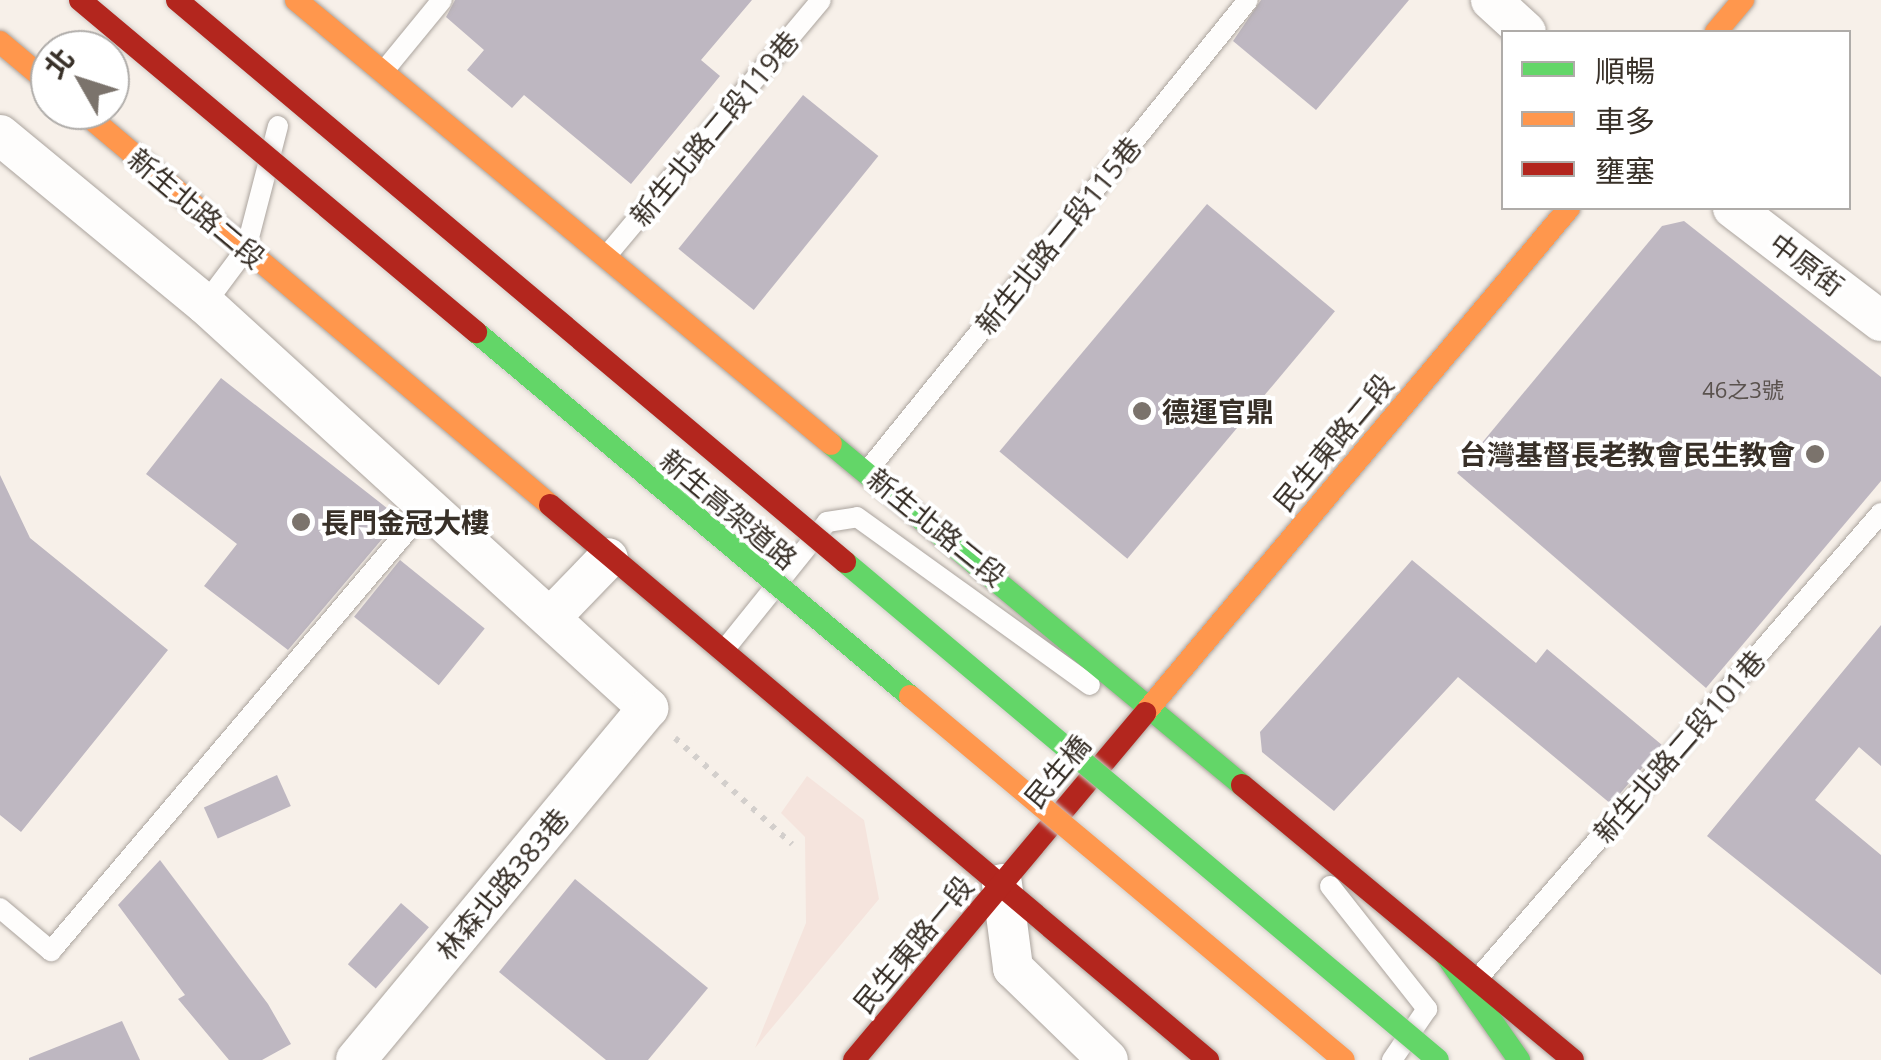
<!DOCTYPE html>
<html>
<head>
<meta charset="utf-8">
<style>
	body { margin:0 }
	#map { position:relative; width:1881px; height:1060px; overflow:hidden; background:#f7f0e9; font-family:"Open Sans","Noto Sans TC",sans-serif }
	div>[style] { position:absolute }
	.industrial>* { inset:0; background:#f5e4dd }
	.building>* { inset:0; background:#beb7c1; transform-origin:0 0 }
	.path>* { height:6px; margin-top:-3px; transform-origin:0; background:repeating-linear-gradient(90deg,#d3cfcc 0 5px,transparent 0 13px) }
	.roads { filter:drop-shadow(0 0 2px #aba49e) drop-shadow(0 0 2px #aba49e) }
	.lane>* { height:20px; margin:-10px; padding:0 10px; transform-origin:10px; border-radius:10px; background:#fefdfc }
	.street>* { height:40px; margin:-20px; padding:0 20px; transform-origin:20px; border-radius:20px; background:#fefdfc }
	.fast>* { height:22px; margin:-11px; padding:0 11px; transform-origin:11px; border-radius:11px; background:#63d668 }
	.slow>* { height:22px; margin:-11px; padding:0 11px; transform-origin:11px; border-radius:11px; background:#ff974d }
	.jam>* { height:22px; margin:-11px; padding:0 11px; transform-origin:11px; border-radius:11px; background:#b3261e }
	.bridges { filter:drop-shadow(0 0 2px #d0ccc8) drop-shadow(0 0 2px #d0ccc8) }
	.fast-bridge>* { height:22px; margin:-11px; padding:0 11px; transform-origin:11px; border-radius:11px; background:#63d668 }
	.slow-bridge>* { height:22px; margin:-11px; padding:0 11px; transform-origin:11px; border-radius:11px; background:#ff974d }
	.jam-bridge>* { height:22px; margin:-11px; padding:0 11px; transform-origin:11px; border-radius:11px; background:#b3261e }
	.dots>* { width:28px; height:28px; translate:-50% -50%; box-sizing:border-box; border:5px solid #fff; border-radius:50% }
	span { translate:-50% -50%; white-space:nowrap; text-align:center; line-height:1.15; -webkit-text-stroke:8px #fff; paint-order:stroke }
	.number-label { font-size:22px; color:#5a524e }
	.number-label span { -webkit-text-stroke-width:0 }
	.street-label { font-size:28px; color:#383028 }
	.poi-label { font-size:28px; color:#383028; font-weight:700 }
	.left { translate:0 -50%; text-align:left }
	.right { translate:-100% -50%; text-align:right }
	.legend { position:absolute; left:1501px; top:30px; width:350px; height:180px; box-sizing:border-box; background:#fff; border:2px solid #afaca9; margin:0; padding:12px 18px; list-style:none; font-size:30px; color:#383028 }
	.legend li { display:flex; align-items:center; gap:20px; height:50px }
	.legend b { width:50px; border:2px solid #afaca9 }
	.north { position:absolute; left:30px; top:30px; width:100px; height:100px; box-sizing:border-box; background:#fff; border:2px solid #afaca9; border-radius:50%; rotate:309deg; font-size:28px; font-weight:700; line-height:40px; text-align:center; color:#383028 }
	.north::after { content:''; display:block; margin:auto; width:35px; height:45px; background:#7b736c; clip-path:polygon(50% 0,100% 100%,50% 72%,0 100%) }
</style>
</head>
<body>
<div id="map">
	<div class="industrial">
		<i style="clip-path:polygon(807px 776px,864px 820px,879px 899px,755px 1048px,806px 923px,805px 837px,781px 813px)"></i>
	</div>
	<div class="building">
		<i style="clip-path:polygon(455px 0,752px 0,701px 60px,720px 76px,631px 184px,524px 95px,512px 108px,467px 70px,484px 50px,446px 17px)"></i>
		<i style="clip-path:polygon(1261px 0,1409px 0,1316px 110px,1233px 41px)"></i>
		<i style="left:803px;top:95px;width:97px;height:198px;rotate:39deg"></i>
		<i style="left:1207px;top:204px;width:167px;height:323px;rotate:40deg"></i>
		<i style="clip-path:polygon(1684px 221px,1881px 377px,1881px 481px,1706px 688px,1457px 473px,1662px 226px)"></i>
		<i style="clip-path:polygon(221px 378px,392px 512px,394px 525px,288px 650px,204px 586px,237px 544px,146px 474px)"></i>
		<i style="clip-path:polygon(0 475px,30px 538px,168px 650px,21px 832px,0 815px)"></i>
		<i style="left:400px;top:560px;width:109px;height:73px;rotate:39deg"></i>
		<i style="clip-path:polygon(1412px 560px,1536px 663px,1547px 649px,1662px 745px,1611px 804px,1458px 677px,1334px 811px,1262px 752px,1260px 732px)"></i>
		<i style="clip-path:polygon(1881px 625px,1881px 766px,1859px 747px,1815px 800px,1881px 855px,1881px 975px,1707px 836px)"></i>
		<i style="left:277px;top:775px;width:34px;height:80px;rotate:66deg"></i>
		<i style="clip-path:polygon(160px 860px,268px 1004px,291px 1044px,262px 1060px,229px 1060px,178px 999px,185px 995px,118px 905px)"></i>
		<i style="clip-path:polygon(575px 879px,708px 988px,648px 1060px,606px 1060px,499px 972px)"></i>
		<i style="left:401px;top:903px;width:37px;height:81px;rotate:41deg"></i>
		<i style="clip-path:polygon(122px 1021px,140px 1060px,29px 1060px,29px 1058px)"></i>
	</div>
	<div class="path">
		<i style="left:675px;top:738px;width:158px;rotate:42.2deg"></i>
	</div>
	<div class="roads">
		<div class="lane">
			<i style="left:383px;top:72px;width:93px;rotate:-50.7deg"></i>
			<i style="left:608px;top:254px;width:331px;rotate:-50deg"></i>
			<i style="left:205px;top:304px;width:69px;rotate:-53.3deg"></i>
			<i style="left:246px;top:249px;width:127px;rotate:-75.4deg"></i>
			<i style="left:868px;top:470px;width:604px;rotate:-51.04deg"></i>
			<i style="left:725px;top:649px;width:163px;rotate:-51.2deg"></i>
			<i style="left:827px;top:522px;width:30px;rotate:-9deg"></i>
			<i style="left:857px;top:517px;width:287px;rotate:35.8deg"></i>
			<i style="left:1330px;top:886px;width:157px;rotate:51.7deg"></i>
			<i style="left:1427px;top:1009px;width:62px;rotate:124.5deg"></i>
			<i style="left:0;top:908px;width:67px;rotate:40.1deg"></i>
			<i style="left:51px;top:951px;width:586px;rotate:-49.71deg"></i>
			<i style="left:1479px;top:977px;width:614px;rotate:-49.1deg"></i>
		</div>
		<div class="street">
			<i style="left:1491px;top:0;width:47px;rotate:42.4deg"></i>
			<i style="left:0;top:135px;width:266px;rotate:39.5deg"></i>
			<i style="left:205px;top:304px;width:600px;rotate:42.36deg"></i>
			<i style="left:648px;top:708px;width:457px;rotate:129.7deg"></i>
			<i style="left:1733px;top:208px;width:186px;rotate:37.4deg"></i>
			<i style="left:553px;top:615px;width:79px;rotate:-46deg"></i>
			<i style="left:1002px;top:884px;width:85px;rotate:82.5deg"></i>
			<i style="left:1013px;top:968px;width:132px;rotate:44.1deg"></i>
		</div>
		<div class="fast">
			<i style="left:831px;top:444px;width:534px;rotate:39.68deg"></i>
			<i style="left:1443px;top:951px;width:133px;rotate:55.1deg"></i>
		</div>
		<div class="slow">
			<i style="left:296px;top:0;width:695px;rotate:39.69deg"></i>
			<i style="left:1716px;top:32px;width:42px;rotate:-49.8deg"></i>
			<i style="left:0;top:42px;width:65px;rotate:40deg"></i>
			<i style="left:81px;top:110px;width:613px;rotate:40.1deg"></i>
			<i style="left:1145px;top:713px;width:659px;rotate:-49.98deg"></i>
		</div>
		<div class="jam">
			<i style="left:550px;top:505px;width:861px;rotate:40.15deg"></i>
			<i style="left:1242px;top:785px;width:430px;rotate:39.7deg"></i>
			<i style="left:854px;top:1060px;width:453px;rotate:-50deg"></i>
		</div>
	</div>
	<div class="bridges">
		<div class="fast-bridge">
			<i style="left:476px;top:332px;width:566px;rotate:39.99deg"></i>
			<i style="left:845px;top:562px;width:774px;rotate:40.02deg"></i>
		</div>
		<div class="slow-bridge">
			<i style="left:910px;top:696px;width:566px;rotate:39.99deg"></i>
		</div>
		<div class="jam-bridge">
			<i style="left:80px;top:0;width:517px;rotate:39.98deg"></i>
			<i style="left:177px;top:0;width:873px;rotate:40.07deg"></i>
		</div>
	</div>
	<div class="dots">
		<i style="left:1142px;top:411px;background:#7b736c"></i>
		<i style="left:1815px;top:454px;background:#7b736c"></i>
		<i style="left:301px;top:522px;background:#7b736c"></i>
	</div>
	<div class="number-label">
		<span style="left:1743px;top:390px">46之3號</span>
	</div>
	<div class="street-label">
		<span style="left:714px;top:128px;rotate:-50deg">新生北路二段119巷</span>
		<span style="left:197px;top:208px;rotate:40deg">新生北路二段</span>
		<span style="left:1058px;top:235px;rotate:-51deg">新生北路二段115巷</span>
		<span style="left:1807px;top:264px;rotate:37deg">中原街</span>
		<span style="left:1333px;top:442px;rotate:-50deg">民生東路二段</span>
		<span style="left:729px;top:509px;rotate:40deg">新生高架道路</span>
		<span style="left:937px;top:527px;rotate:39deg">新生北路二段</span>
		<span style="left:1679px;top:746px;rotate:-49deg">新生北路二段101巷</span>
		<span style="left:1057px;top:771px;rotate:-50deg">民生橋</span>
		<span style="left:502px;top:884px;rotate:-50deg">林森北路383巷</span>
		<span style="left:913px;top:944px;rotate:-50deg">民生東路一段</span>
	</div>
	<div class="poi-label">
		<span class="left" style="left:1162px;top:411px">德運官鼎</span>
		<span class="right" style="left:1795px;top:454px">台灣基督長老教會民生教會</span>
		<span class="left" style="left:321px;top:522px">長門金冠大樓</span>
	</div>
	<ul class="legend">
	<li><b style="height:12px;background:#63d668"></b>順暢</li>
	<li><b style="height:12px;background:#ff974d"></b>車多</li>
	<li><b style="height:12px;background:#b3261e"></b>壅塞</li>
	</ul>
	<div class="north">北</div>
</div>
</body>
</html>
